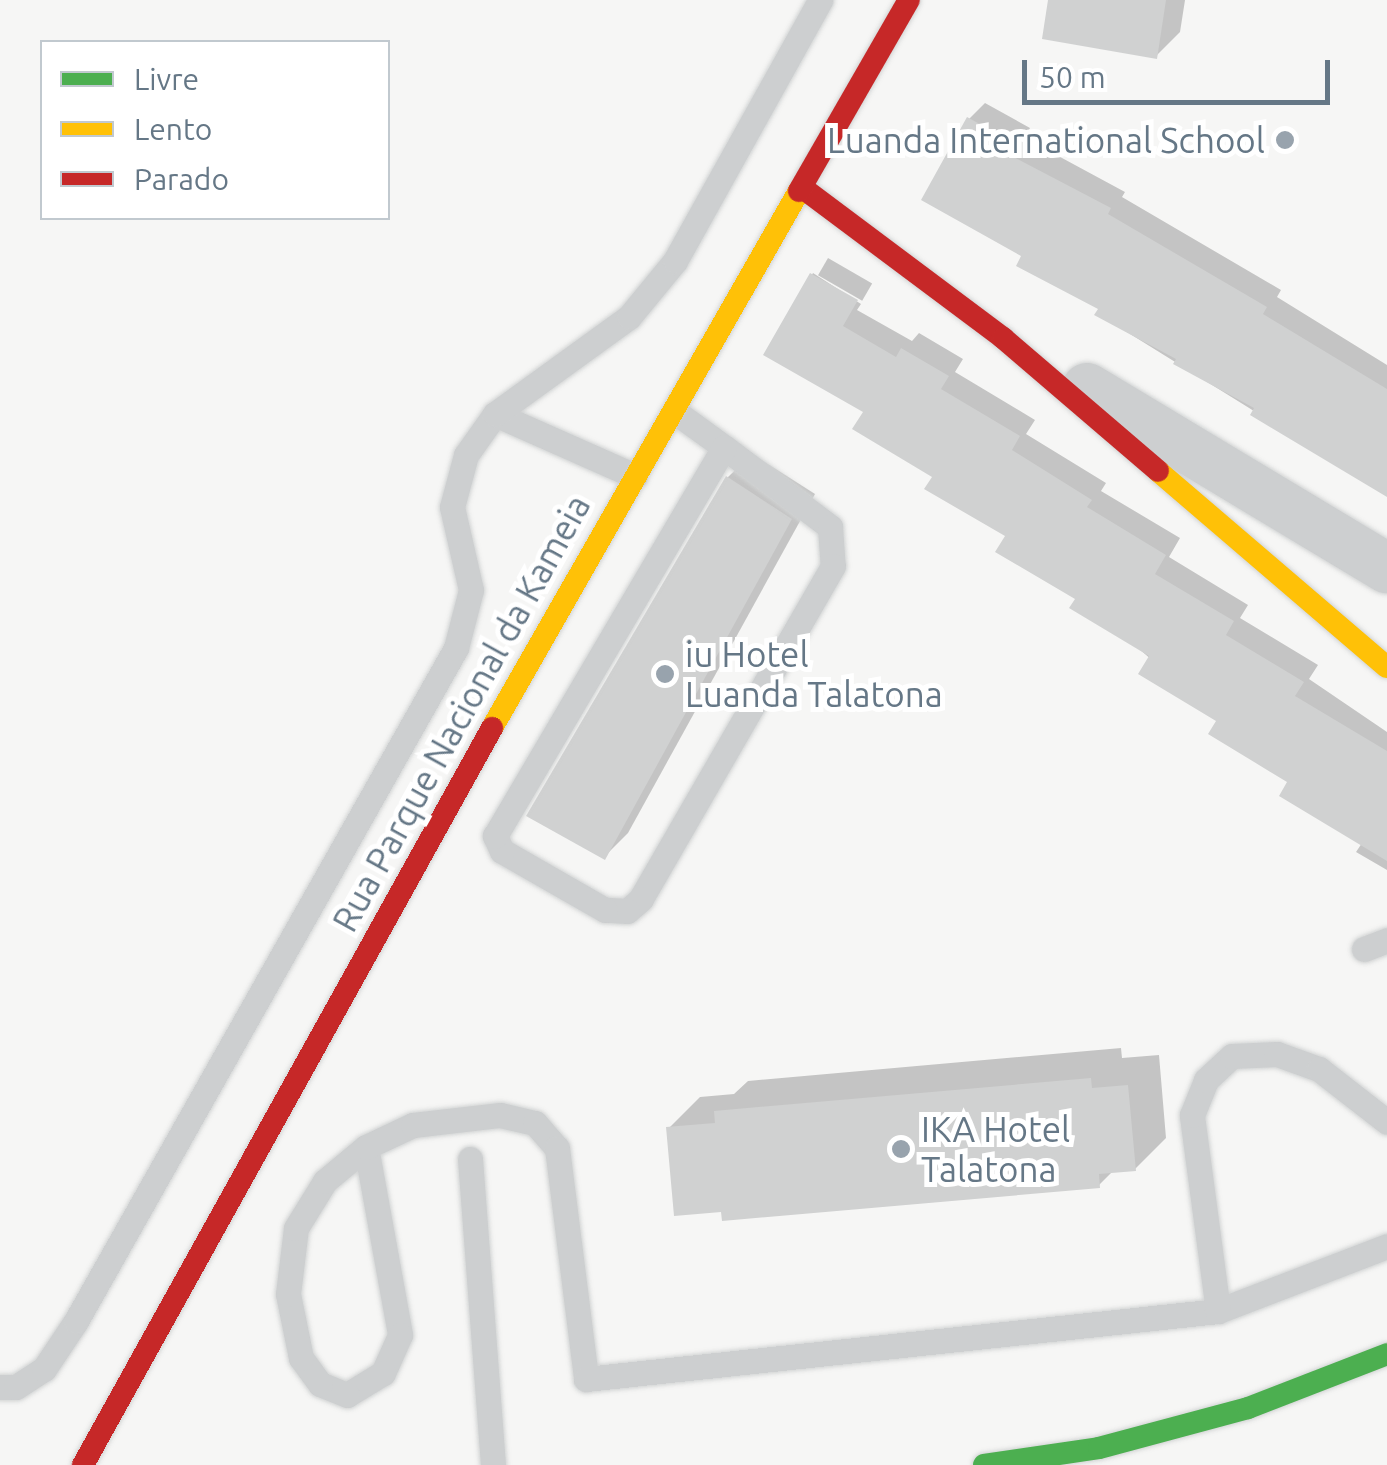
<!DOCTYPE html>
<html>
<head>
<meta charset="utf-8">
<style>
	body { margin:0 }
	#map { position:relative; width:1387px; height:1465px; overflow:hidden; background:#f6f6f5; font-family:Ubuntu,sans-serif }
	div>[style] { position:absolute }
	.shadow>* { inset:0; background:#0003; transform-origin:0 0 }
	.building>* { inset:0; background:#d0d1d1 }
	.roads { filter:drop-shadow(0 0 2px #d2d4d4) drop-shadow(0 0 2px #d2d4d4) }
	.lane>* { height:25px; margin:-12.5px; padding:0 12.5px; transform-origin:12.5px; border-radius:12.5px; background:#cdcfd0 }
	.street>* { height:50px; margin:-25px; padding:0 25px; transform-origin:25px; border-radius:25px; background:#cdcfd0 }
	.fast>* { height:22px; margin:-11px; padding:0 11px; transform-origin:11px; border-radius:11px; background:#4caf50 }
	.slow>* { height:22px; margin:-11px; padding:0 11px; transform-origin:11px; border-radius:11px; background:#ffc107 }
	.jam>* { height:22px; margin:-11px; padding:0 11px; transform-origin:11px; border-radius:11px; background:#c62828 }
	.dots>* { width:28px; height:28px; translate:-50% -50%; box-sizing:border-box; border:5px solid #fff; border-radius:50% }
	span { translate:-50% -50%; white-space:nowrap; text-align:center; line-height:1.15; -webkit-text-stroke:10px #fff; paint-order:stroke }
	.poi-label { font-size:35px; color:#657786 }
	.right { translate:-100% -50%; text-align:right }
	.left { translate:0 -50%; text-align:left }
	.street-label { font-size:35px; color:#657786 }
	.legend { position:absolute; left:40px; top:40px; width:350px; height:180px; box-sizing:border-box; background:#fff; border:2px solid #c1c9cf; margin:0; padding:12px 18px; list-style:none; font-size:30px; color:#657786 }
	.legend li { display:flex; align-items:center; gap:20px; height:50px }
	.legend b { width:50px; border:2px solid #c1c9cf }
	.scale { position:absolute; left:1022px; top:60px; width:308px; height:45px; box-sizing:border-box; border:5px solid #657786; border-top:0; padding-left:12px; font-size:30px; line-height:35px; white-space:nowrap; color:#657786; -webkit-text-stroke:8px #fff; paint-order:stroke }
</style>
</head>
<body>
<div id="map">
	<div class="shadow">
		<i style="clip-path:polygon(1051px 0,1185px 0,1180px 32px,1156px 56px)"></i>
		<i style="clip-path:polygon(985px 103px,1030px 128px,1025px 138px,1125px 192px,1122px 197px,1281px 290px,1277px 297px,1387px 365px,1387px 494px,1098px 314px,1101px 308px,969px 119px)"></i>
		<i style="left:828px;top:258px;width:51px;height:20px;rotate:30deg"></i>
		<i style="clip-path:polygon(813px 273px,861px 304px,857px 310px,912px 341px,919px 333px,963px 359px,955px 372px,1035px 420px,1026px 434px,1106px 483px,1101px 491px,1180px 538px,1169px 557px,1248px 605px,1240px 618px,1318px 665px,1309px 679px,1387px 732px,1387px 870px,1356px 852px,1362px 843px,866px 411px,767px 354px)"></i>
		<i style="clip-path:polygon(752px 454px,815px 494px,628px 833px,604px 857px,728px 477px)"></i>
		<i style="clip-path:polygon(1121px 1048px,1122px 1058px,1159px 1055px,1166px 1138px,1135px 1169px,1113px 1171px,1099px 1185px,723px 1209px,669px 1128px,700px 1097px,734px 1094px,748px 1081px)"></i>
	</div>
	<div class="building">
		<i style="clip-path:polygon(1048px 0,1166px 0,1157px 59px,1042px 39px)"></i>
		<i style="clip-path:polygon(967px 117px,1016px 144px,1010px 155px,1111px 208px,1108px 214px,1267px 307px,1263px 314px,1387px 389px,1387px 497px,1250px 415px,1254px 408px,1173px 364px,1176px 359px,1094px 315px,1098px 309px,1016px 266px,1021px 256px,921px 200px)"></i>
		<i style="clip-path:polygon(810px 273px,858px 300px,843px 326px,896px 357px,901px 348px,949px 376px,941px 389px,1020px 436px,1012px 450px,1092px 500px,1087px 507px,1166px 555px,1155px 574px,1234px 621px,1226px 635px,1304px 682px,1295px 696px,1387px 751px,1387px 861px,1279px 796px,1287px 782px,1208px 734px,1216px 721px,1138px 674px,1149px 656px,1069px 608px,1075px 599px,995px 552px,1005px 536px,924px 489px,932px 477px,852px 429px,863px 412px,763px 355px)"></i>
		<i style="clip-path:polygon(726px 476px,792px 519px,605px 860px,526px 816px)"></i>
		<i style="clip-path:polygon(1091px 1078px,1092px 1088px,1128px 1085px,1136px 1171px,1099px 1174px,1100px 1188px,722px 1221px,721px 1212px,674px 1216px,666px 1127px,715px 1123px,714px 1111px)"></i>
	</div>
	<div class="roads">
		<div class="lane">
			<i style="left:674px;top:411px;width:62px;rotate:35.8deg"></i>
			<i style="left:724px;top:447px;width:133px;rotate:37deg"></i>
			<i style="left:830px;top:527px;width:39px;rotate:86deg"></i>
			<i style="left:833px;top:566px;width:384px;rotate:120deg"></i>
			<i style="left:641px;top:899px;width:18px;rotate:139deg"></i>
			<i style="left:627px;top:911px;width:22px;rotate:-177deg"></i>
			<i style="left:605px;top:910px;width:119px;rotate:-150.2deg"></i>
			<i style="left:502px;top:851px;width:17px;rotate:-115deg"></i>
			<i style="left:495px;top:836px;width:451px;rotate:-59.5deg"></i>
			<i style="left:495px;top:414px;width:153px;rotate:23.9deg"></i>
			<i style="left:1364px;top:949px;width:25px;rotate:-21deg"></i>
			<i style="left:366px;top:1147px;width:191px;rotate:79.7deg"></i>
			<i style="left:400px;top:1335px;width:42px;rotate:114.1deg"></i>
			<i style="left:383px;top:1373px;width:42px;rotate:148.6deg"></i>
			<i style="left:347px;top:1395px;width:29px;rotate:-158deg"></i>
			<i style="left:320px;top:1384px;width:32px;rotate:-126deg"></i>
			<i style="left:301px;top:1358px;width:65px;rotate:-101.5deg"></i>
			<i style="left:288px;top:1294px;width:66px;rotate:-83.1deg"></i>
			<i style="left:296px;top:1228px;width:55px;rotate:-58.3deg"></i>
			<i style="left:325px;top:1181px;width:53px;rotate:-39.7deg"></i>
			<i style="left:366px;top:1147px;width:52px;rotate:-25.1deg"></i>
			<i style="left:413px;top:1125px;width:88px;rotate:-6.6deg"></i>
			<i style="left:500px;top:1115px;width:36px;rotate:13deg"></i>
			<i style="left:535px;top:1123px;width:33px;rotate:49deg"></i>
			<i style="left:557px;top:1148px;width:233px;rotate:82.8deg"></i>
			<i style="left:586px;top:1379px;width:636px;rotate:-6.14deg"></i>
			<i style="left:1218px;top:1311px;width:181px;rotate:-21deg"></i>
			<i style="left:470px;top:1159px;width:307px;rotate:85.7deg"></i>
			<i style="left:1218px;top:1311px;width:198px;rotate:-97.6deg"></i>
			<i style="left:1192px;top:1115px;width:38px;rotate:-68deg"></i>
			<i style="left:1206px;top:1080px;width:35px;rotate:-43deg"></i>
			<i style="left:1232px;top:1056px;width:45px;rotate:-2.5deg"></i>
			<i style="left:1277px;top:1054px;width:45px;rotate:19.7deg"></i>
			<i style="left:1319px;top:1069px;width:86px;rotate:37.9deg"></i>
			<i style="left:0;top:1387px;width:16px"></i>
			<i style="left:16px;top:1387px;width:33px;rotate:-33deg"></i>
			<i style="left:44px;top:1369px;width:58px;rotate:-56.3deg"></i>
			<i style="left:76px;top:1321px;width:773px;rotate:-60.55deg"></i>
			<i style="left:456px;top:648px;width:60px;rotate:-75.5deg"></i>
			<i style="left:471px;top:590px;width:85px;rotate:-102.9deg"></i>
			<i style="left:452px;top:507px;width:54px;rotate:-74.9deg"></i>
			<i style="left:466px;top:455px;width:50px;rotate:-54.7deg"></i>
			<i style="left:495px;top:414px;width:165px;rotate:-35.9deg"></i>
			<i style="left:629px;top:317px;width:72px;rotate:-50.6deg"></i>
			<i style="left:675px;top:261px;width:299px;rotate:-60.9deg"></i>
		</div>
		<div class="street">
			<i style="left:1087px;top:388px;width:350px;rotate:31deg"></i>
		</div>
		<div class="fast">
			<i style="left:984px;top:1465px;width:116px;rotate:-8.4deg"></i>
			<i style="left:1099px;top:1448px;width:154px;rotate:-15deg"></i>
			<i style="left:1248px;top:1408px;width:149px;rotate:-21.2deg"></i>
		</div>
		<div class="slow">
			<i style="left:1158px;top:471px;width:301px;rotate:40.6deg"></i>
			<i style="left:492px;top:728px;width:619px;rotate:-60.24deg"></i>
		</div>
		<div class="jam">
			<i style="left:804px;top:189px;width:249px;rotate:36.8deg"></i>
			<i style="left:1003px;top:338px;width:204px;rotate:40.6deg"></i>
			<i style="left:799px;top:191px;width:220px;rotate:-60.1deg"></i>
			<i style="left:83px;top:1465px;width:843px;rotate:-60.97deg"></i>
		</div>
	</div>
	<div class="dots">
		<i style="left:1285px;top:140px;background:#98a3ad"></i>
		<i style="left:665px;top:674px;background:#98a3ad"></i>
		<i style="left:901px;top:1149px;background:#98a3ad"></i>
	</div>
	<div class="poi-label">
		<span class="right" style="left:1265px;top:140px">Luanda International School</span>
		<span class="left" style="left:685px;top:674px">iu Hotel<br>Luanda Talatona</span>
		<span class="left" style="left:921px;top:1149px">IKA Hotel<br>Talatona</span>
	</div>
	<div class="street-label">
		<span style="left:461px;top:713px;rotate:-61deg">Rua Parque Nacional da Kameia</span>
	</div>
	<ul class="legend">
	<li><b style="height:12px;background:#4caf50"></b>Livre</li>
	<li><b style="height:12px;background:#ffc107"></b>Lento</li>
	<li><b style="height:12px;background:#c62828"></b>Parado</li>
	</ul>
	<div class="scale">50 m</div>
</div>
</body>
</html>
